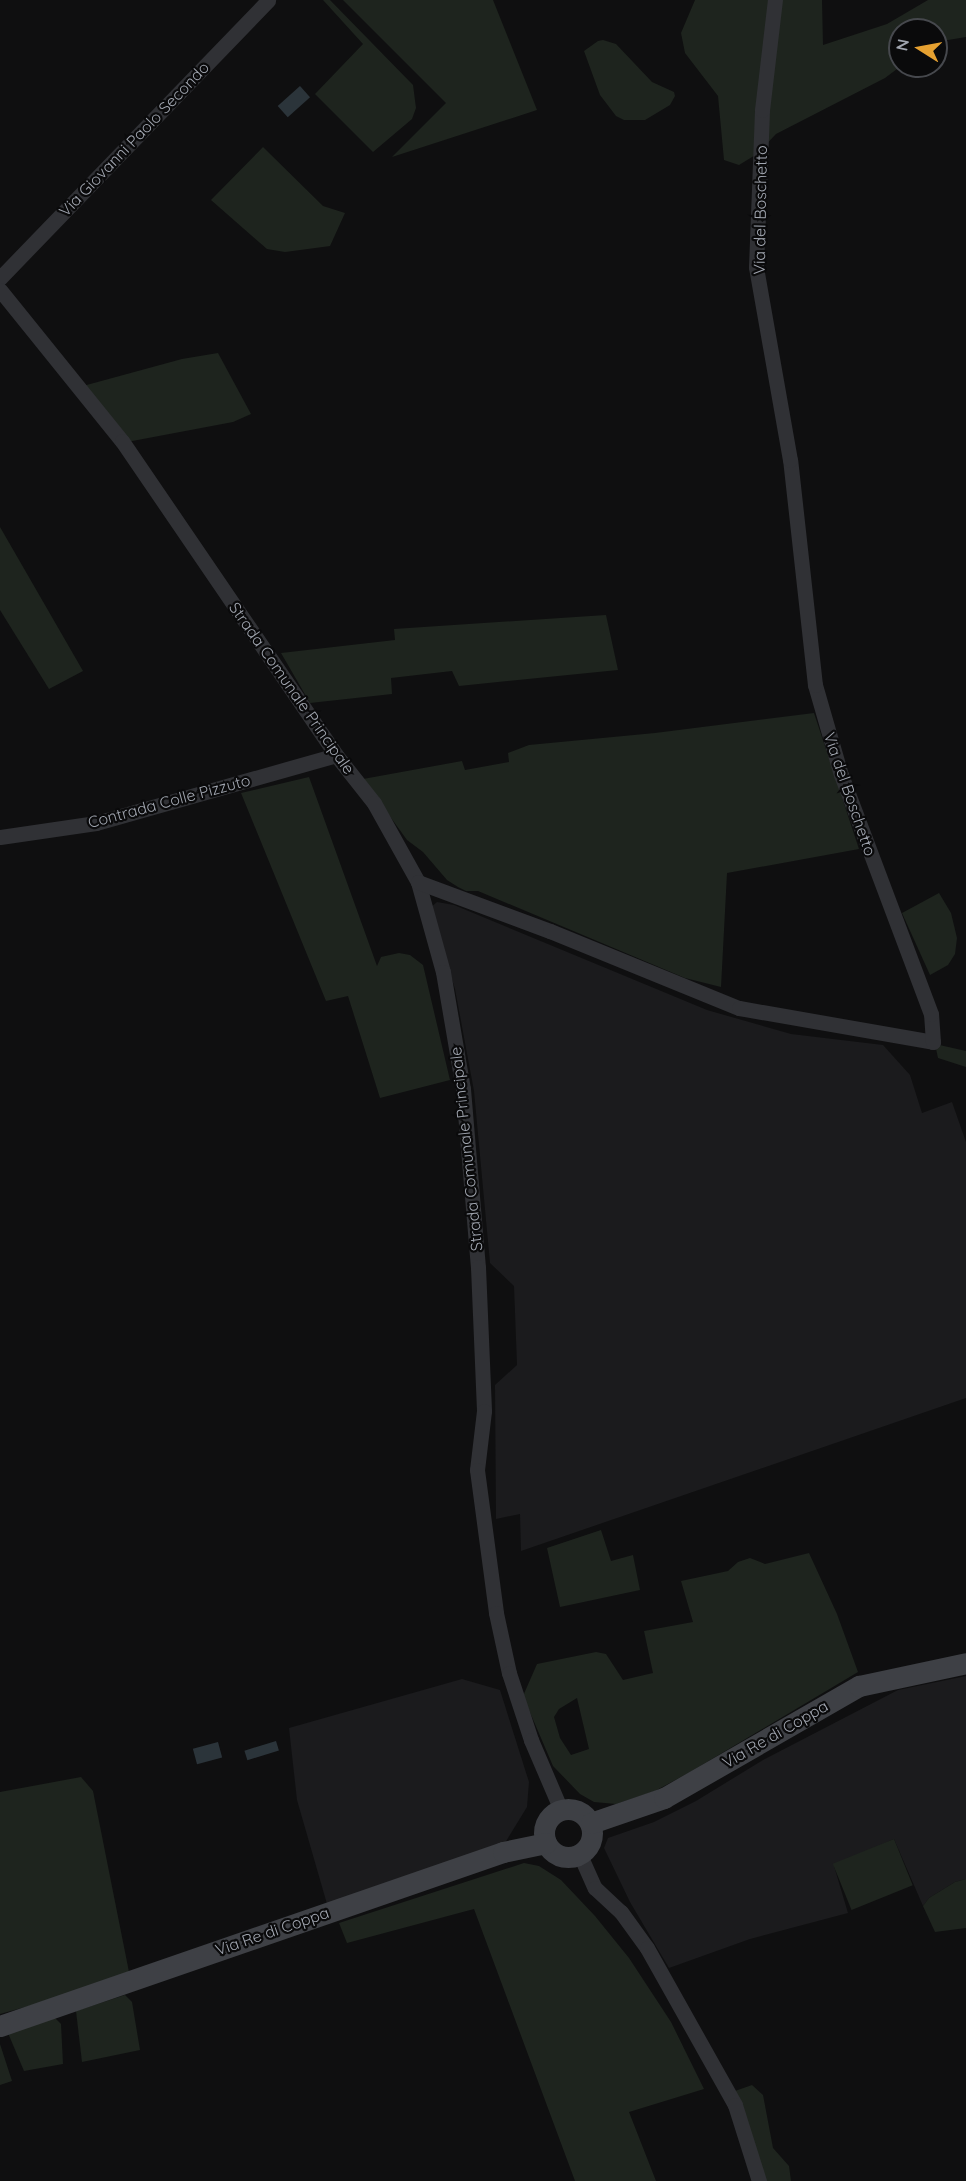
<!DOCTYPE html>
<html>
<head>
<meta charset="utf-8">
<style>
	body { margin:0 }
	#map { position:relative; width:966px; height:2181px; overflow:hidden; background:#0f0f10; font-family:Quicksand,sans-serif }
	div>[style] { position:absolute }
	.built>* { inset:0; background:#1b1b1d }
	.green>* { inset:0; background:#1e241e; transform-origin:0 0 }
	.water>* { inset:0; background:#2b343a; transform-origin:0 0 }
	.street>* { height:15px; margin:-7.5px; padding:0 7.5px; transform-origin:7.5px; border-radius:7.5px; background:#303135 }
	.secondary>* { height:21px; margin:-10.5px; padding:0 10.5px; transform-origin:10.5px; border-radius:10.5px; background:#3e4045 }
	.secondary>.ring { margin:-10.5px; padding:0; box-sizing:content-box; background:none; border:21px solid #3e4045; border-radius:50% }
	span { translate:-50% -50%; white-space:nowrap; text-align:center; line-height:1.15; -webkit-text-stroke:4.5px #0a0a0b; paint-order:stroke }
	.street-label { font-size:16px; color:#a1a6b0 }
	.north { position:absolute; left:888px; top:18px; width:60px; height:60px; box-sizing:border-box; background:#0a0a0b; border:2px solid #46484d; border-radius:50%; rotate:281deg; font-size:16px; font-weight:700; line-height:24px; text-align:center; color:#a1a6b0 }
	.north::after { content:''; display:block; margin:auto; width:21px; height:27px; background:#e6a131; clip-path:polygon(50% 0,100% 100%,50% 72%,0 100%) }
</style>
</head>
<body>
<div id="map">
	<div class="built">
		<i style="clip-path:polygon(437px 902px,454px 905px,707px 1010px,791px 1034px,883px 1045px,910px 1075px,922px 1113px,952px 1102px,966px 1142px,966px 1398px,521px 1551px,520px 1514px,496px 1519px,495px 1385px,517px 1365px,514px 1286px,490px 1263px,474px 1091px,455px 989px,430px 908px)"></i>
		<i style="clip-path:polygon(966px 1676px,966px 1879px,955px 1882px,929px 1898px,923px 1906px,894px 1839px,834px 1866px,848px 1913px,750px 1939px,669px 1968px,630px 1902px,604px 1848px,608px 1838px,654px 1822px,696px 1801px,763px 1760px,898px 1690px)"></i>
		<i style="clip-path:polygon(462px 1679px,500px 1690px,529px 1782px,527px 1807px,505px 1843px,327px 1904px,297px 1800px,289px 1728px)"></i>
	</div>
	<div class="green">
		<i style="clip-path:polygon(323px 0,330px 0,413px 85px,416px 108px,412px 119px,373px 152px,315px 94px,363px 44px)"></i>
		<i style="clip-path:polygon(343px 0,493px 0,537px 110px,392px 157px,446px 103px)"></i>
		<i style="clip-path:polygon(695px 0,822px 0,823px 45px,887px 24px,928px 0,966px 0,966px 37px,936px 42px,936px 30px,900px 30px,901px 66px,885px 78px,776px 134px,757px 154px,739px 165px,724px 160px,718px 96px,685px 53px,681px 33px)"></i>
		<i style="clip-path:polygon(603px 40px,616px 44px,652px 82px,674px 92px,675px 96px,670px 105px,645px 120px,624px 120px,616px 116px,600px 95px,584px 51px,598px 41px)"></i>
		<i style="clip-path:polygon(263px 147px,323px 206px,345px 213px,330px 246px,285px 252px,267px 249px,211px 200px)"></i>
		<i style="clip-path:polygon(218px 353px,251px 414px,233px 422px,127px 442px,83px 386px,182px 359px)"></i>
		<i style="clip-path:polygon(0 527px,83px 671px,49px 689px,0 610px)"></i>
		<i style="clip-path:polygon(606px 615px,618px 670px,459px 686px,452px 671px,391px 678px,392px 694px,310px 703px,281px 653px,395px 640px,394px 629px)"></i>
		<i style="clip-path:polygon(814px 713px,859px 849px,727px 873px,721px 987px,685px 978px,478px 891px,466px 891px,458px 887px,447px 880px,423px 852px,407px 840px,363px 779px,462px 761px,465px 770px,509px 762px,508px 753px,529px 745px,655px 733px)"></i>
		<i style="clip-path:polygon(309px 777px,377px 966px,381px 957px,399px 953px,410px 955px,423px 965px,450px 1080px,380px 1098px,348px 996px,326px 1001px,241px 793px)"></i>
		<i style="clip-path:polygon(939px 893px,951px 913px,957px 938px,955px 954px,948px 965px,930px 975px,902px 913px)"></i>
		<i style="clip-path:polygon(935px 1044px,966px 1051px,966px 1067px,938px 1058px)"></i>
		<i style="clip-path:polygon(601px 1530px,611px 1561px,633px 1555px,640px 1590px,560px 1607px,547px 1548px)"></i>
		<i style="clip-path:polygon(evenodd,809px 1553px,837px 1614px,858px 1672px,690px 1772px,655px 1791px,616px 1804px,594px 1802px,580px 1794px,553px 1766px,523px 1696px,537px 1664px,596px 1652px,606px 1654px,623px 1680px,653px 1673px,644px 1631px,693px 1622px,681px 1581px,728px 1571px,738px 1562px,750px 1558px,765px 1564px,809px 1553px,577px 1698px,589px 1749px,571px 1755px,560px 1738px,554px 1717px,559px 1709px,577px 1698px)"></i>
		<i style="clip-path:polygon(81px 1777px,93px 1791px,129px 1972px,65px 1996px,0 2014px,0 1792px)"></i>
		<i style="left:894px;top:1839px;width:50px;height:66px;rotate:68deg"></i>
		<i style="clip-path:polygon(524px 1863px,539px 1866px,561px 1880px,595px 1916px,629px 1958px,671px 2022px,704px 2089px,629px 2112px,656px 2181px,575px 2181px,474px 1909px,347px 1943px,339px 1923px)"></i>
		<i style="clip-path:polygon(966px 1879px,966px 1928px,935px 1932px,923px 1906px,929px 1898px,955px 1882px)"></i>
		<i style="clip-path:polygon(125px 1995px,132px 2002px,140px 2050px,82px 2062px,76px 2011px)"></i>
		<i style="clip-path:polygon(55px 2018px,61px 2024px,63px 2064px,24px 2071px,8px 2033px)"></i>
		<i style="clip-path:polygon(0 2044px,12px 2081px,0 2085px)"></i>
		<i style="clip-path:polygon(752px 2085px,763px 2095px,773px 2148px,789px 2166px,791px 2181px,766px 2181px,735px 2091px)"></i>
	</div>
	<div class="water">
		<i style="left:300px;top:86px;width:15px;height:30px;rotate:48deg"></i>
		<i style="left:276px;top:1741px;width:10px;height:33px;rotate:73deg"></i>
		<i style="left:218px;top:1742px;width:16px;height:26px;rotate:75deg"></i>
	</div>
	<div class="street">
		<i style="left:0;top:278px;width:386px;rotate:-46deg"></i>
		<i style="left:0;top:290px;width:194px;rotate:51.1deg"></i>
		<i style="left:122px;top:441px;width:380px;rotate:55.7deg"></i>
		<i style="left:336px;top:755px;width:61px;rotate:51.6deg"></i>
		<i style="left:374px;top:803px;width:90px;rotate:60.9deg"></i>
		<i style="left:418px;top:882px;width:93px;rotate:74.5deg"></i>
		<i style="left:443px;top:972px;width:119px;rotate:80.3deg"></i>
		<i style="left:463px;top:1089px;width:179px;rotate:85.2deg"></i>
		<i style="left:478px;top:1267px;width:144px;rotate:87.6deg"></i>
		<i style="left:484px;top:1411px;width:59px;rotate:96.8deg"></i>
		<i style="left:477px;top:1470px;width:144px;rotate:82.4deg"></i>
		<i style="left:496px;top:1613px;width:61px;rotate:77.8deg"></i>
		<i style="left:509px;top:1673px;width:71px;rotate:71.8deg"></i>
		<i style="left:531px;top:1740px;width:76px;rotate:66.8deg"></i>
		<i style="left:0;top:837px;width:97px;rotate:-8.3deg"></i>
		<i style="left:96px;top:823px;width:249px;rotate:-15.8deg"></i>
		<i style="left:418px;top:882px;width:141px;rotate:20.4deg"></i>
		<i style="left:550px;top:931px;width:204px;rotate:22.2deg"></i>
		<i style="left:739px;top:1008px;width:197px;rotate:9.9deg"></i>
		<i style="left:933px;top:1042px;width:28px;rotate:-94deg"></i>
		<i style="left:931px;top:1014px;width:255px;rotate:-110.6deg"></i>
		<i style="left:841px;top:775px;width:94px;rotate:-106.1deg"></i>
		<i style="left:815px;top:685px;width:226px;rotate:-96.3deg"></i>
		<i style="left:790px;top:460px;width:196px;rotate:-100deg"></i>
		<i style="left:756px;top:267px;width:157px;rotate:-87.8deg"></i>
		<i style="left:762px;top:110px;width:111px;rotate:-83.3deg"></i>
		<i style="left:580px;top:1855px;width:36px;rotate:66deg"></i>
		<i style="left:595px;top:1888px;width:35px;rotate:43deg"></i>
		<i style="left:621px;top:1912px;width:44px;rotate:54.2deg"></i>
		<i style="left:647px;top:1948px;width:180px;rotate:60.7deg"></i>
		<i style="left:735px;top:2105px;width:80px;rotate:72.5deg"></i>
	</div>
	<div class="secondary">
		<i class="ring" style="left:544px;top:1809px;width:27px;height:27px"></i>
		<i style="left:591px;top:1823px;width:77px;rotate:-18.9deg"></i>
		<i style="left:664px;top:1798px;width:225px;rotate:-29.9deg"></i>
		<i style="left:859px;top:1686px;width:109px;rotate:-12.1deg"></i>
		<i style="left:0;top:2026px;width:532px;rotate:-19.08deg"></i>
		<i style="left:503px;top:1852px;width:44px;rotate:-11.8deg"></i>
	</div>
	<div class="street-label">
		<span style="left:134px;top:139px;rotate:-46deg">Via Giovanni Paolo Secondo</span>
		<span style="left:760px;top:210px;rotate:-89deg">Via del Boschetto</span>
		<span style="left:292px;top:688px;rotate:55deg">Strada Comunale Principale</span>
		<span style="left:850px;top:794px;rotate:71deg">Via del Boschetto</span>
		<span style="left:169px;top:801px;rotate:-15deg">Contrada Colle Pizzuto</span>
		<span style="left:466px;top:1149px;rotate:-96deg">Strada Comunale Principale</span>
		<span style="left:775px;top:1734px;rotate:-30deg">Via Re di Coppa</span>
		<span style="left:272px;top:1931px;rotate:-19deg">Via Re di Coppa</span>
	</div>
	<div class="north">N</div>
</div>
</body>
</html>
